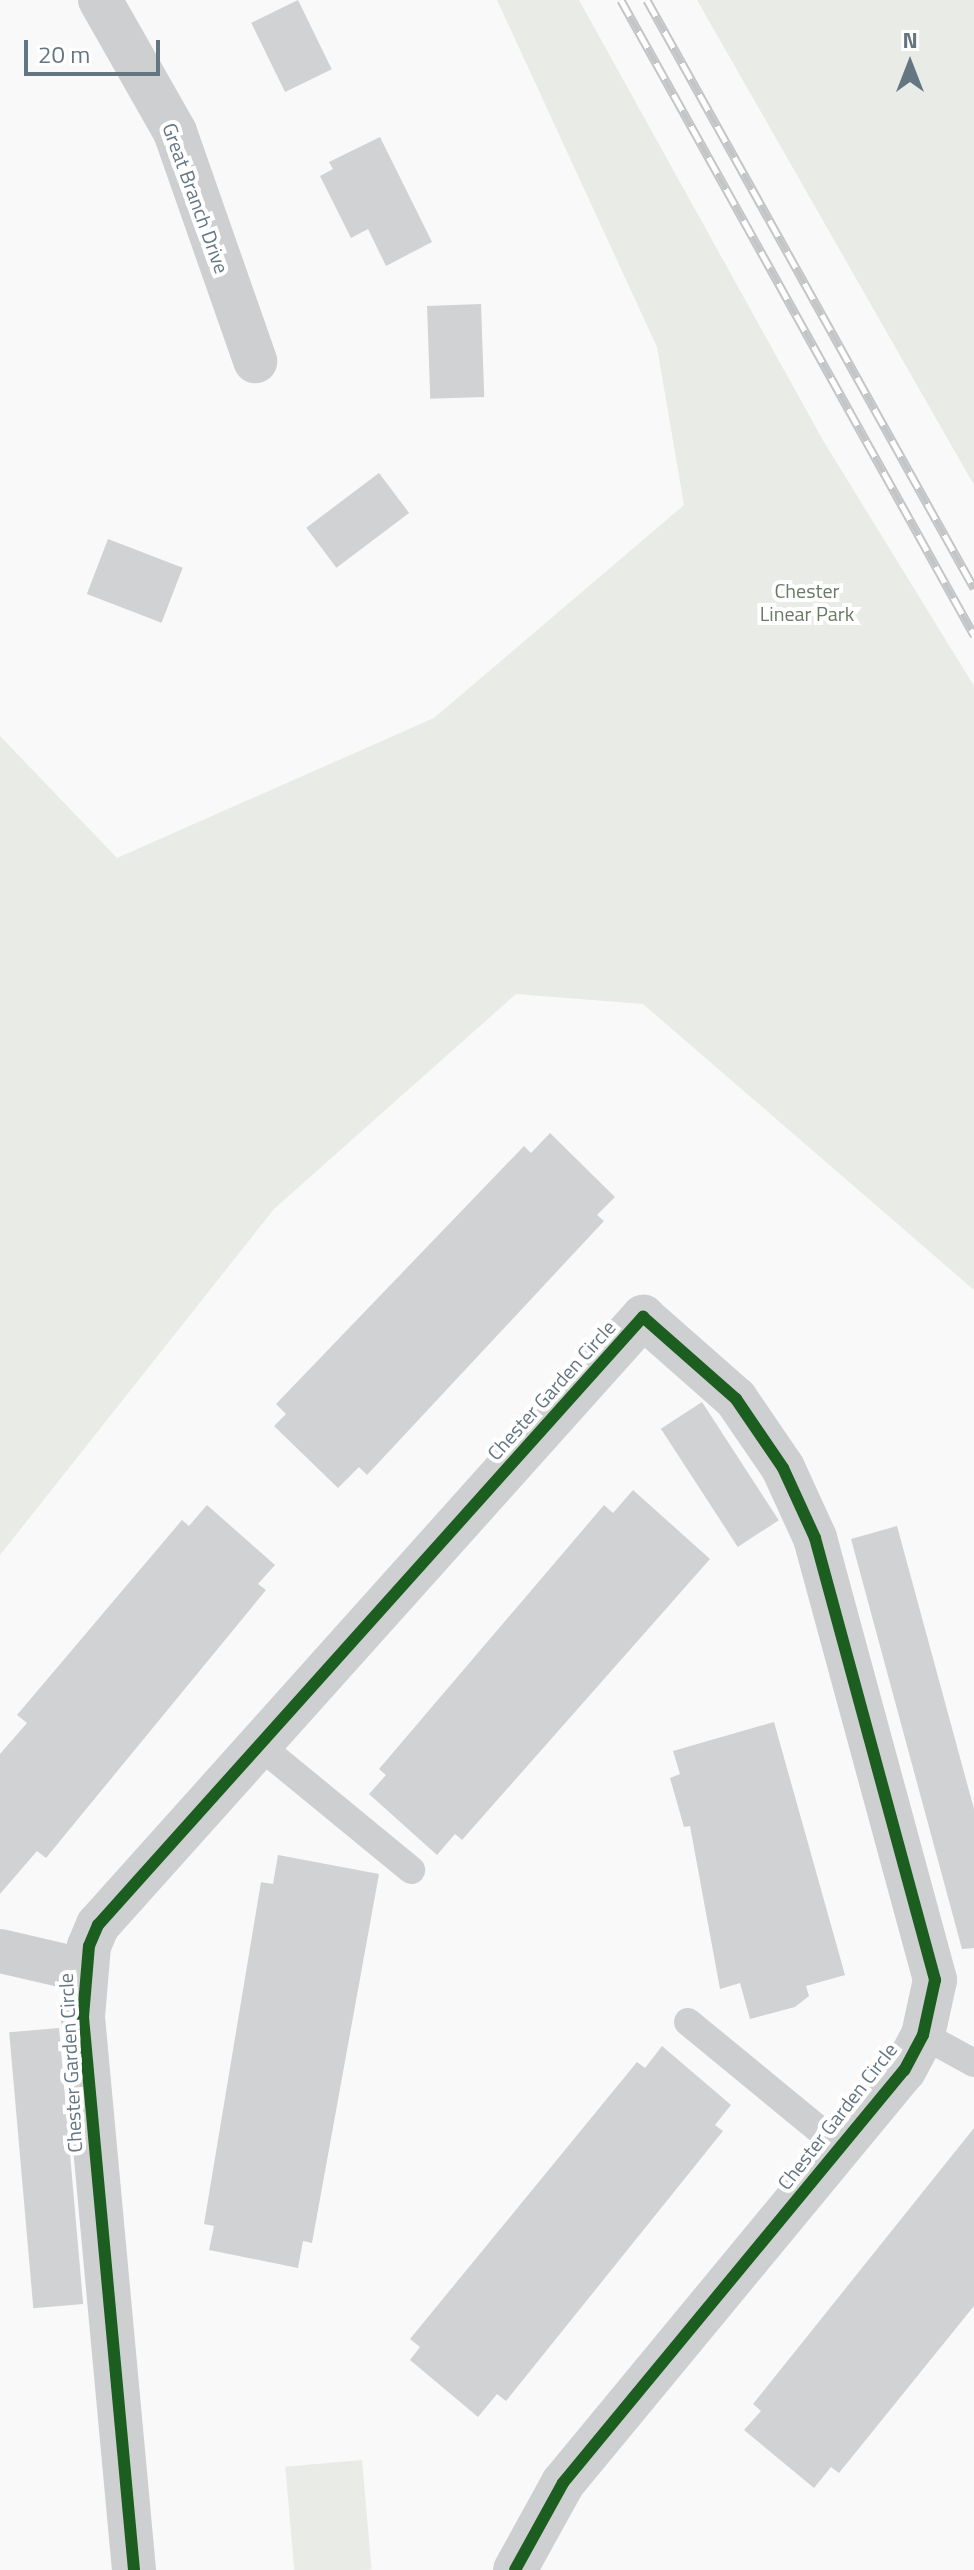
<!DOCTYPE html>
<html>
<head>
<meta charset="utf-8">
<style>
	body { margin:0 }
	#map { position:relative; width:974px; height:2570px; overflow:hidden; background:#f9f9f9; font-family:"Titillium Web",sans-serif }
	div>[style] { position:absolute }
	.green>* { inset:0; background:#e8ebe6; transform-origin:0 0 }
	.building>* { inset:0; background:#d0d2d3; transform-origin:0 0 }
	.lane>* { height:28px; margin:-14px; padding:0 14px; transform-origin:14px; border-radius:14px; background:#cecfd0 }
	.street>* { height:44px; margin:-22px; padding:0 22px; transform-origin:22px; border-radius:22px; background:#cecfd0 }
	.rail>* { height:9px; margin-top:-4.5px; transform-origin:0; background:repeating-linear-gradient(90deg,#fff 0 18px,#c3c5c6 0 36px); box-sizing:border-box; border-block:2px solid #c3c5c6 }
	.cycleway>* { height:12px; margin:-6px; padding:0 6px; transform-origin:6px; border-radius:6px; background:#1b5e20 }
	span { translate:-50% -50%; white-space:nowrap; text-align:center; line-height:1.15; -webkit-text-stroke:8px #fff; paint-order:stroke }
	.street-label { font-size:20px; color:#657683 }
	.park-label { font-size:20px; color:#687a64 }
	.north { position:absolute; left:870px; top:24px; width:80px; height:80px; -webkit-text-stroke:6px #fff; paint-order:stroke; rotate:0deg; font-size:22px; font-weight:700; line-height:32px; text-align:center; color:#657683 }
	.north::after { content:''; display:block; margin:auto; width:28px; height:36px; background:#657683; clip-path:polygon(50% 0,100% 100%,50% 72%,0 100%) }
	.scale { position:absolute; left:24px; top:40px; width:136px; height:36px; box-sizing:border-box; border:4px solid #657683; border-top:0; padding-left:10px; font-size:24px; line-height:28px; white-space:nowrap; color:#657683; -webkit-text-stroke:6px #fff; paint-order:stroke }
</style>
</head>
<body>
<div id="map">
	<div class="green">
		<i style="clip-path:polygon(497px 0,579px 0,824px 442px,974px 686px,974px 1290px,643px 1004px,516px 994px,274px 1209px,0 1555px,0 736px,117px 858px,434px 718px,684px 505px,657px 347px)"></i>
		<i style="clip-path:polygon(697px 0,974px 0,974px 485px)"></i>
		<i style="left:362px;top:2460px;width:110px;height:77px;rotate:85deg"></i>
	</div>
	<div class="building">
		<i style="left:298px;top:0;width:77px;height:52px;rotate:64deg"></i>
		<i style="clip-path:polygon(380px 137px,432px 242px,386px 266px,368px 229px,351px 238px,320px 176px,333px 169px,329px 162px)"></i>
		<i style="left:481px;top:304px;width:93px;height:54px;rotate:88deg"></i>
		<i style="left:379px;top:473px;width:50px;height:91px;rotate:53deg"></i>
		<i style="left:108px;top:539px;width:80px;height:59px;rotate:21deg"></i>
		<i style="clip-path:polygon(550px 1133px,615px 1197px,597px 1215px,604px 1221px,367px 1475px,359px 1467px,338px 1488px,274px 1426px,286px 1414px,276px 1404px,524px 1146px,531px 1153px)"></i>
		<i style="left:702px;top:1402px;width:141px;height:49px;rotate:57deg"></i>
		<i style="clip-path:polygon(633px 1490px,710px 1559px,462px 1840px,455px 1834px,437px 1855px,369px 1794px,386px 1775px,379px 1769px,604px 1505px,613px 1513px)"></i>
		<i style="clip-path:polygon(207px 1505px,275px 1565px,258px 1584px,266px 1590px,46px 1858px,37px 1851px,0 1894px,0 1754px,27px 1723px,17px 1715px,182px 1520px,189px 1526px)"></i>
		<i style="clip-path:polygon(897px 1526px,974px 1809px,974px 1948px,962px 1949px,851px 1539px)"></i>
		<i style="clip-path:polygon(774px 1722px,845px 1975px,806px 1986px,809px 1996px,795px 2007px,750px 2019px,740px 1983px,720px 1989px,690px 1826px,684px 1827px,670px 1778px,680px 1774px,673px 1751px)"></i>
		<i style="clip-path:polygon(278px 1855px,379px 1874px,312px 2243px,303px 2241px,298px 2268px,209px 2250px,214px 2226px,204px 2224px,261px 1882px,273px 1884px)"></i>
		<i style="left:59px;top:2028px;width:277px;height:50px;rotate:85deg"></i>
		<i style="clip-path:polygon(662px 2046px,731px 2105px,715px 2125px,723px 2131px,506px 2401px,497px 2394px,478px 2417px,410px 2360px,420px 2347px,410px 2339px,637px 2062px,645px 2068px)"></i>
		<i style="clip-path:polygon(974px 2128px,974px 2306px,839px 2473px,831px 2467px,814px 2488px,744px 2430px,761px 2411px,753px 2404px)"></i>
	</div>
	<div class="lane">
		<i style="left:259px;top:1745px;width:197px;rotate:39.4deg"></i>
		<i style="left:688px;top:2022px;width:197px;rotate:39.4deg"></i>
		<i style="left:923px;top:2035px;width:58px;rotate:28.8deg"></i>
	</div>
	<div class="street">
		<i style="left:100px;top:0;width:152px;rotate:60.4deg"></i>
		<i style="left:175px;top:132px;width:243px;rotate:70.7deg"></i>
		<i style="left:0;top:1951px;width:84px;rotate:13deg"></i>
		<i style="left:134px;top:2570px;width:555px;rotate:-95.27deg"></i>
		<i style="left:83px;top:2017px;width:71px;rotate:-85.2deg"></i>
		<i style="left:89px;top:1946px;width:23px;rotate:-67deg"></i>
		<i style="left:98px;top:1925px;width:817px;rotate:-48.13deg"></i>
		<i style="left:643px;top:1317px;width:124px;rotate:41.4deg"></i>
		<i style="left:736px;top:1399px;width:83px;rotate:55.7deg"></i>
		<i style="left:783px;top:1468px;width:77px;rotate:65.4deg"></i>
		<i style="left:815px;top:1538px;width:458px;rotate:74.8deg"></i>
		<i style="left:935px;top:1980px;width:56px;rotate:102.3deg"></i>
		<i style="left:923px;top:2035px;width:40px;rotate:118deg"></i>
		<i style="left:904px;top:2070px;width:536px;rotate:129.55deg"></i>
		<i style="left:563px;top:2483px;width:99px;rotate:118.9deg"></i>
	</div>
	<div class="rail">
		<i style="left:621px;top:0;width:727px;rotate:60.93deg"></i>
		<i style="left:647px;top:0;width:673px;rotate:60.92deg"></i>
	</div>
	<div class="cycleway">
		<i style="left:134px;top:2570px;width:555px;rotate:-95.27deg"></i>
		<i style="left:83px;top:2017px;width:71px;rotate:-85.2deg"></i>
		<i style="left:89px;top:1946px;width:23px;rotate:-67deg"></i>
		<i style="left:98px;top:1925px;width:817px;rotate:-48.13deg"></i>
		<i style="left:643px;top:1317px;width:124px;rotate:41.4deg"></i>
		<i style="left:736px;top:1399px;width:83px;rotate:55.7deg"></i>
		<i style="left:783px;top:1468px;width:77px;rotate:65.4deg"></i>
		<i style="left:815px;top:1538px;width:458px;rotate:74.8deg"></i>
		<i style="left:935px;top:1980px;width:56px;rotate:102.3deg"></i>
		<i style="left:923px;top:2035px;width:40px;rotate:118deg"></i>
		<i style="left:904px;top:2070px;width:536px;rotate:129.55deg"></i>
		<i style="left:563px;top:2483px;width:99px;rotate:118.9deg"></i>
	</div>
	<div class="street-label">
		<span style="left:196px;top:198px;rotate:70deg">Great Branch Drive</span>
		<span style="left:551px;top:1390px;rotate:-48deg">Chester Garden Circle</span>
		<span style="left:70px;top:2063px;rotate:-93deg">Chester Garden Circle</span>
		<span style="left:837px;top:2116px;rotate:-52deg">Chester Garden Circle</span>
	</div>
	<div class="park-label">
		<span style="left:807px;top:602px">Chester<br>Linear Park</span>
	</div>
	<div class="north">N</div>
	<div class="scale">20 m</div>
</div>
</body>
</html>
